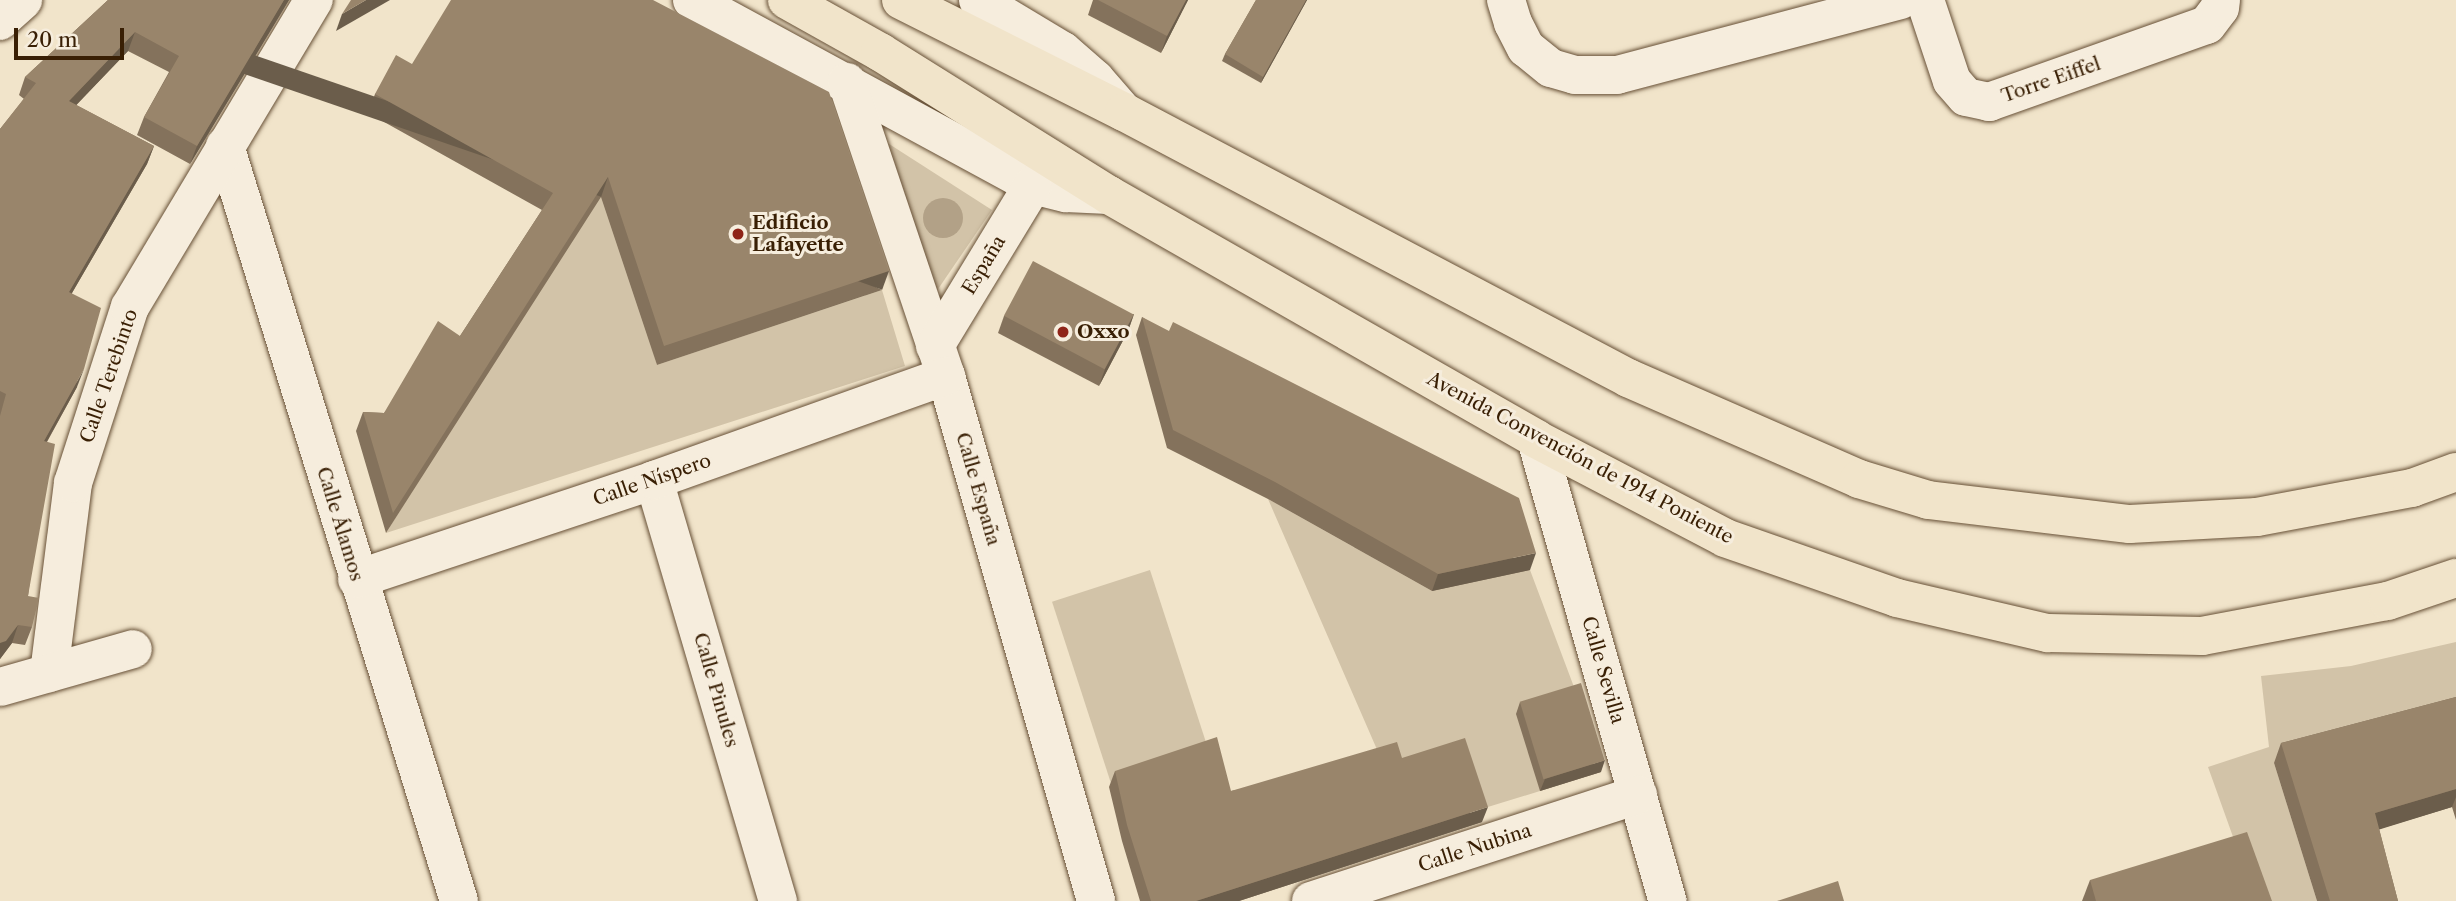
<!DOCTYPE html>
<html>
<head>
<meta charset="utf-8">
<style>
	body { margin:0 }
	#map { position:relative; width:2456px; height:901px; overflow:hidden; background:#f1e4ca; font-family:"Libre Caslon Text",serif }
	div>[style] { position:absolute }
	.green>* { inset:0; background:#d2c3a8; transform-origin:0 0 }
	.water>* { inset:0; background:#b2a187 }
	.round { border-radius:50% }
	.roads { filter:drop-shadow(0 0 2px #675036) drop-shadow(0 0 2px #675036) }
	.minor>* { height:38px; margin:-19px; padding:0 19px; transform-origin:19px; border-radius:19px; background:#f6eddd }
	.major>* { height:38px; margin:-19px; padding:0 19px; transform-origin:19px; border-radius:19px; background:#f1e4ca }
	.wall>* { inset:0; background:#84725c }
	.shaded-wall>* { inset:0; background:#6b5d4b; transform-origin:0 0 }
	.building>* { inset:0; background:#99856b; transform-origin:0 0 }
	.dots>* { width:19px; height:19px; translate:-50% -50%; box-sizing:border-box; border:4px solid #f6eddd; border-radius:50% }
	span { translate:-50% -50%; white-space:nowrap; text-align:center; line-height:1.15; -webkit-text-stroke:6px #f6eddd; paint-order:stroke }
	.street-label { font-size:19px; color:#391f04 }
	.poi-label { font-size:19px; color:#391f04; font-weight:700 }
	.left { translate:0 -50%; text-align:left }
	.scale { position:absolute; left:14px; top:28px; width:110px; height:32px; box-sizing:border-box; border:4px solid #391f04; border-top:0; padding-left:9px; font-size:21px; line-height:24px; white-space:nowrap; color:#391f04; -webkit-text-stroke:5px #f6eddd; paint-order:stroke }
</style>
</head>
<body>
<div id="map">
	<div class="green">
		<i style="clip-path:polygon(886px 142px,992px 210px,934px 295px)"></i>
		<i style="clip-path:polygon(604px 181px,657px 365px,882px 290px,905px 366px,386px 533px)"></i>
		<i style="clip-path:polygon(1268px 499px,1432px 591px,1530px 570px,1577px 695px,1540px 791px,1478px 810px,1382px 761px)"></i>
		<i style="left:1150px;top:570px;width:193px;height:103px;rotate:72deg"></i>
		<i style="clip-path:polygon(2456px 642px,2456px 714px,2274px 763px,2317px 901px,2256px 901px,2208px 767px,2269px 747px,2261px 676px,2351px 666px)"></i>
	</div>
	<div class="water">
		<i class="round" style="left:923px;top:198px;width:40px;height:40px"></i>
	</div>
	<div class="roads">
		<div class="minor">
			<i style="left:692px;top:0;width:388px;rotate:28.5deg"></i>
			<i style="left:1033px;top:185px;width:34px;rotate:14deg"></i>
			<i style="left:1066px;top:193px;width:43px;rotate:2.7deg"></i>
			<i style="left:978px;top:0;width:99px;rotate:31deg"></i>
			<i style="left:1063px;top:51px;width:43px;rotate:41.2deg"></i>
			<i style="left:1095px;top:79px;width:41px;rotate:48.9deg"></i>
			<i style="left:1506px;top:0;width:24px;rotate:73deg"></i>
			<i style="left:1513px;top:23px;width:28px;rotate:63deg"></i>
			<i style="left:1526px;top:48px;width:32px;rotate:39deg"></i>
			<i style="left:1551px;top:68px;width:25px;rotate:16deg"></i>
			<i style="left:1575px;top:75px;width:42px"></i>
			<i style="left:1617px;top:75px;width:293px;rotate:-14.8deg"></i>
			<i style="left:1925px;top:0;width:85px;rotate:71.6deg"></i>
			<i style="left:1952px;top:81px;width:21px;rotate:49deg"></i>
			<i style="left:1966px;top:97px;width:24px;rotate:12deg"></i>
			<i style="left:1989px;top:102px;width:231px;rotate:-19.5deg"></i>
			<i style="left:2207px;top:25px;width:21px;rotate:-53deg"></i>
			<i style="left:2220px;top:8px;width:8px;rotate:-83deg"></i>
			<i style="left:0;top:21px;width:31px;rotate:-42deg"></i>
			<i style="left:847px;top:82px;width:310px;rotate:71.4deg"></i>
			<i style="left:946px;top:376px;width:546px;rotate:74.05deg"></i>
			<i style="left:225px;top:146px;width:790px;rotate:72.78deg"></i>
			<i style="left:935px;top:346px;width:188px;rotate:-58.7deg"></i>
			<i style="left:1536px;top:439px;width:480px;rotate:74.1deg"></i>
			<i style="left:654px;top:480px;width:439px;rotate:73.6deg"></i>
			<i style="left:357px;top:579px;width:313px;rotate:-18.4deg"></i>
			<i style="left:654px;top:480px;width:310px;rotate:-19.6deg"></i>
			<i style="left:49px;top:673px;width:192px;rotate:-82.8deg"></i>
			<i style="left:73px;top:483px;width:185px;rotate:-72.1deg"></i>
			<i style="left:130px;top:307px;width:358px;rotate:-59.1deg"></i>
			<i style="left:0;top:687px;width:138px;rotate:-15.9deg"></i>
			<i style="left:1311px;top:901px;width:344px;rotate:-18deg"></i>
		</div>
		<div class="major">
			<i style="left:787px;top:0;width:107px;rotate:29.2deg"></i>
			<i style="left:880px;top:52px;width:270px;rotate:32deg"></i>
			<i style="left:1109px;top:195px;width:492px;rotate:29.7deg"></i>
			<i style="left:1536px;top:439px;width:213px;rotate:27.6deg"></i>
			<i style="left:1725px;top:538px;width:182px;rotate:19.2deg"></i>
			<i style="left:1897px;top:598px;width:155px;rotate:13.1deg"></i>
			<i style="left:2048px;top:633px;width:154px;rotate:1.1deg"></i>
			<i style="left:2202px;top:636px;width:189px;rotate:-10.7deg"></i>
			<i style="left:2388px;top:601px;width:72px;rotate:-18.7deg"></i>
			<i style="left:901px;top:0;width:250px;rotate:26.7deg"></i>
			<i style="left:1124px;top:112px;width:570px;rotate:27.82deg"></i>
			<i style="left:1628px;top:378px;width:252px;rotate:23.6deg"></i>
			<i style="left:1859px;top:479px;width:72px;rotate:16.9deg"></i>
			<i style="left:1928px;top:500px;width:203px;rotate:6.8deg"></i>
			<i style="left:2130px;top:524px;width:127px;rotate:-3.2deg"></i>
			<i style="left:2257px;top:517px;width:158px;rotate:-10.6deg"></i>
			<i style="left:2412px;top:488px;width:47px;rotate:-20deg"></i>
		</div>
	</div>
	<div class="wall">
		<i style="clip-path:polygon(108px 0,289px 0,190px 164px,137px 135px,144px 117px,169px 72px,128px 51px,76px 105px,154px 146px,147px 164px,72px 293px,77px 387px,47px 442px,28px 596px,32px 627px,25px 645px,12px 643px,0 659px,0 129px,24px 99px,19px 95px,25px 77px)"></i>
		<i style="clip-path:polygon(1093px 0,1188px 0,1161px 53px,1088px 15px)"></i>
		<i style="clip-path:polygon(1256px 0,1307px 0,1261px 83px,1222px 61px,1225px 54px)"></i>
		<i style="clip-path:polygon(412px 64px,882px 290px,657px 365px,601px 197px,386px 533px,356px 431px,363px 412px,384px 413px,460px 336px,542px 210px,368px 113px,375px 94px)"></i>
		<i style="clip-path:polygon(1134px 314px,1128px 331px,1099px 386px,998px 333px,1004px 316px)"></i>
		<i style="clip-path:polygon(1142px 317px,1530px 570px,1432px 591px,1268px 499px,1167px 448px,1136px 335px)"></i>
		<i style="clip-path:polygon(2456px 697px,2456px 820px,2452px 807px,2379px 829px,2398px 901px,2317px 901px,2274px 763px,2281px 743px)"></i>
		<i style="clip-path:polygon(1520px 702px,1601px 772px,1540px 791px,1516px 714px)"></i>
		<i style="clip-path:polygon(1402px 758px,1482px 822px,1239px 901px,1140px 901px,1122px 841px,1109px 787px,1115px 771px,1231px 791px)"></i>
		<i style="clip-path:polygon(2090px 880px,2272px 901px,2082px 901px)"></i>
	</div>
	<div class="shaded-wall">
		<i style="clip-path:polygon(284px 0,289px 0,190px 164px,197px 146px)"></i>
		<i style="clip-path:polygon(366px 0,390px 0,336px 31px,342px 14px)"></i>
		<i style="clip-path:polygon(1186px 0,1188px 0,1161px 53px,1167px 36px)"></i>
		<i style="clip-path:polygon(1306px 0,1307px 0,1261px 83px,1263px 77px)"></i>
		<i style="clip-path:polygon(135px 32px,128px 51px,63px 119px,69px 101px)"></i>
		<i style="clip-path:polygon(154px 146px,147px 164px,62px 310px,69px 292px)"></i>
		<i style="left:608px;top:177px;width:21px;height:399px;rotate:109deg"></i>
		<i style="left:889px;top:271px;width:20px;height:237px;rotate:110deg"></i>
		<i style="clip-path:polygon(1134px 314px,1128px 331px,1099px 386px,1105px 369px)"></i>
		<i style="clip-path:polygon(84px 369px,77px 387px,37px 459px,44px 441px)"></i>
		<i style="clip-path:polygon(1536px 553px,1530px 570px,1432px 591px,1438px 574px)"></i>
		<i style="clip-path:polygon(18px 625px,12px 643px,0 659px,0 643px)"></i>
		<i style="clip-path:polygon(1605px 760px,1601px 772px,1540px 791px,1545px 779px)"></i>
		<i style="clip-path:polygon(2456px 789px,2456px 797px,2452px 807px,2368px 833px,2375px 813px)"></i>
		<i style="clip-path:polygon(1488px 807px,1482px 822px,1239px 901px,1196px 901px)"></i>
	</div>
	<div class="building">
		<i style="clip-path:polygon(108px 0,284px 0,197px 146px,144px 117px,179px 56px,135px 32px,69px 101px,154px 146px,69px 292px,101px 308px,84px 369px,44px 441px,55px 444px,28px 596px,39px 598px,32px 627px,18px 625px,6px 641px,0 643px,0 416px,6px 394px,0 391px,0 129px,36px 83px,25px 77px)"></i>
		<i style="clip-path:polygon(351px 0,366px 0,342px 14px)"></i>
		<i style="clip-path:polygon(451px 0,653px 0,829px 92px,889px 271px,664px 346px,608px 177px,393px 513px,363px 412px,384px 413px,438px 321px,460px 336px,553px 193px,375px 94px,396px 55px,412px 64px)"></i>
		<i style="clip-path:polygon(1098px 0,1186px 0,1167px 36px)"></i>
		<i style="clip-path:polygon(1256px 0,1306px 0,1263px 77px,1225px 54px)"></i>
		<i style="left:1033px;top:261px;width:114px;height:62px;rotate:28deg"></i>
		<i style="clip-path:polygon(1142px 317px,1169px 331px,1173px 322px,1519px 498px,1536px 553px,1438px 574px,1275px 482px,1173px 430px)"></i>
		<i style="left:1581px;top:683px;width:81px;height:64px;rotate:73deg"></i>
		<i style="clip-path:polygon(2456px 697px,2456px 789px,2375px 813px,2398px 901px,2330px 901px,2281px 743px)"></i>
		<i style="clip-path:polygon(1217px 737px,1231px 791px,1397px 742px,1402px 758px,1465px 738px,1488px 807px,1196px 901px,1151px 901px,1127px 825px,1115px 771px)"></i>
		<i style="clip-path:polygon(2247px 832px,2272px 901px,2096px 901px,2090px 880px)"></i>
		<i style="clip-path:polygon(1838px 881px,1844px 901px,1777px 901px)"></i>
	</div>
	<div class="dots">
		<i style="left:738px;top:234px;background:#8f2418"></i>
		<i style="left:1063px;top:332px;background:#8f2418"></i>
	</div>
	<div class="street-label">
		<span style="left:2051px;top:80px;rotate:-19deg">Torre Eiffel</span>
		<span style="left:984px;top:265px;rotate:-59deg">España</span>
		<span style="left:109px;top:376px;rotate:-71deg">Calle Terebinto</span>
		<span style="left:1580px;top:458px;rotate:28deg">Avenida Convención de 1914 Poniente</span>
		<span style="left:652px;top:480px;rotate:-19deg">Calle Níspero</span>
		<span style="left:978px;top:489px;rotate:74deg">Calle España</span>
		<span style="left:340px;top:524px;rotate:73deg">Calle Álamos</span>
		<span style="left:1603px;top:670px;rotate:74deg">Calle Sevilla</span>
		<span style="left:716px;top:690px;rotate:74deg">Calle Pinules</span>
		<span style="left:1475px;top:848px;rotate:-18deg">Calle Nubina</span>
	</div>
	<div class="poi-label">
		<span class="left" style="left:752px;top:234px">Edificio<br>Lafayette</span>
		<span class="left" style="left:1077px;top:332px">Oxxo</span>
	</div>
	<div class="scale">20 m</div>
</div>
</body>
</html>
